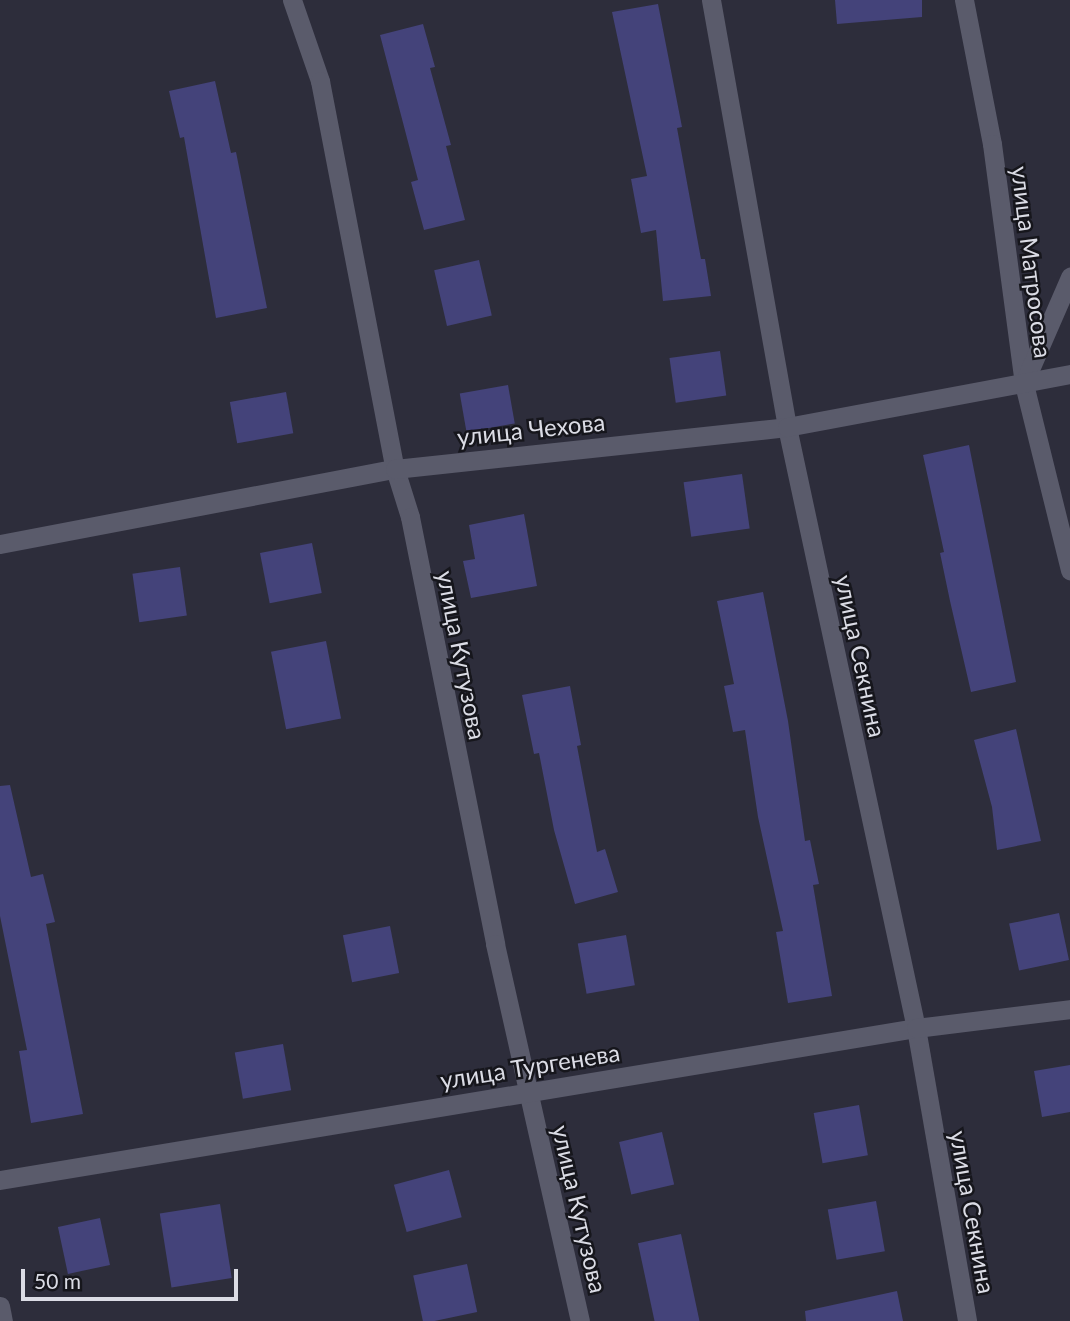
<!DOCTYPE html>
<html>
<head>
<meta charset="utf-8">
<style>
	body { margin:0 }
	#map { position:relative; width:1070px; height:1321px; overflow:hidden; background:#2d2d3b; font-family:Lato,sans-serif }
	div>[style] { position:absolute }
	.building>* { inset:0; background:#44437a; transform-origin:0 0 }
	.minor>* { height:19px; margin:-9.5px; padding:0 9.5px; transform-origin:9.5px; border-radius:9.5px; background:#5a5b6b }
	span { translate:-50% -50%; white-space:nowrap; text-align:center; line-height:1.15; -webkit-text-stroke:5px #16161c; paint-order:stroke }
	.street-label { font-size:24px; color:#dbdce5 }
	.scale { position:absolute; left:21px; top:1269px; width:217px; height:32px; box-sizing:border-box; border:4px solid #dbdce5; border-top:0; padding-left:9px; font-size:21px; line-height:24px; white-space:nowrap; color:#dbdce5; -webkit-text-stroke:5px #16161c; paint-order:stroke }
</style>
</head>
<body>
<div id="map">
	<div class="building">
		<i style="clip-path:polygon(835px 0,922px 0,922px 17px,837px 24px)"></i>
		<i style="clip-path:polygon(658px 4px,682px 127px,677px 128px,701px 259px,705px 259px,711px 296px,663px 301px,656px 230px,641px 233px,631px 179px,647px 176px,612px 12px)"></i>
		<i style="clip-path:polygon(423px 24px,435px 67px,430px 68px,451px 145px,446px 146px,465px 220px,424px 230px,411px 182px,418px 180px,380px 35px)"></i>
		<i style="clip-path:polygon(215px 81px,231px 153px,236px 152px,267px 308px,216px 318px,184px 137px,180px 138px,169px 91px)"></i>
		<i style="left:479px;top:260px;width:57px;height:46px;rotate:77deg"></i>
		<i style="left:720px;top:351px;width:45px;height:51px;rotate:82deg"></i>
		<i style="left:508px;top:385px;width:39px;height:49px;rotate:80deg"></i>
		<i style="left:286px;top:392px;width:42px;height:57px;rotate:80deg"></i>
		<i style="clip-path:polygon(969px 445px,1016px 682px,971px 692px,950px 601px,940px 553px,944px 552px,923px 455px)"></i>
		<i style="left:742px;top:474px;width:55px;height:59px;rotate:82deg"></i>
		<i style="clip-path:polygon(524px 514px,537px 586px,471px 598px,463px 561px,475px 559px,469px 525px)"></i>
		<i style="left:312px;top:543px;width:51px;height:53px;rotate:79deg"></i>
		<i style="left:180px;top:567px;width:49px;height:48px;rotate:82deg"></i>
		<i style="clip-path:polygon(763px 592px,788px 721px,805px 841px,810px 840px,819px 884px,813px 885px,832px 996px,788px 1003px,776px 932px,783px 931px,758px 817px,745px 730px,733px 732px,724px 686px,734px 684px,717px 601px)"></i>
		<i style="left:326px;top:641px;width:79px;height:56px;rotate:79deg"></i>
		<i style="clip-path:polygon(570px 686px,581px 745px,577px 746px,597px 852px,605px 849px,618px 892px,575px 904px,554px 830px,539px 753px,534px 754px,522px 695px)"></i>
		<i style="clip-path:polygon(1016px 729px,1041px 841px,997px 850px,992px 807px,974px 740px)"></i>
		<i style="clip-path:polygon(10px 785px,31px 877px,43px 874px,55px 922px,46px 924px,83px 1114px,31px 1123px,19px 1051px,27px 1050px,0 916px,0 786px)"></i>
		<i style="left:1059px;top:913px;width:48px;height:51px;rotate:78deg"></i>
		<i style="left:390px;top:926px;width:48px;height:48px;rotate:79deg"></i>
		<i style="left:626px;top:935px;width:51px;height:49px;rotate:80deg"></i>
		<i style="left:283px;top:1044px;width:47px;height:49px;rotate:80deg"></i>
		<i style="clip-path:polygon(1070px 1065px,1070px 1112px,1042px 1117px,1034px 1071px)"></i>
		<i style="left:859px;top:1105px;width:51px;height:46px;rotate:80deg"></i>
		<i style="left:662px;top:1132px;width:54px;height:44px;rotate:77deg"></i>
		<i style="left:449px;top:1170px;width:49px;height:57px;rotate:75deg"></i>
		<i style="left:876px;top:1201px;width:51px;height:49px;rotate:80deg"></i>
		<i style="left:220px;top:1204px;width:75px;height:61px;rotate:81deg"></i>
		<i style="left:100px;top:1218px;width:48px;height:43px;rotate:78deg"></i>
		<i style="left:681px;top:1234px;width:89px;height:44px;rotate:78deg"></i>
		<i style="left:467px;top:1264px;width:49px;height:55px;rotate:78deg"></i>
		<i style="clip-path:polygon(897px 1291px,903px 1321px,806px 1321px,805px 1311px)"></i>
	</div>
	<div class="minor">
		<i style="left:292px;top:0;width:86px;rotate:70.9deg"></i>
		<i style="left:320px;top:81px;width:395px;rotate:79.1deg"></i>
		<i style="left:395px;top:469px;width:50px;rotate:72.6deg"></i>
		<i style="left:410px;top:517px;width:435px;rotate:78.7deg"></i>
		<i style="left:495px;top:944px;width:386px;rotate:77.3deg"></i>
		<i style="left:711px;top:0;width:434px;rotate:79.9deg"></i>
		<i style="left:787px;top:427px;width:615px;rotate:77.89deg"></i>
		<i style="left:916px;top:1028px;width:297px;rotate:80.1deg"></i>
		<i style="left:964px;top:0;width:147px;rotate:79deg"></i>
		<i style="left:992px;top:144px;width:242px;rotate:82.4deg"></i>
		<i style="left:1024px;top:384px;width:192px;rotate:76.1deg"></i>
		<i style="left:1024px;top:383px;width:116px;rotate:-66.5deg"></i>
		<i style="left:0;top:544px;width:402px;rotate:-10.8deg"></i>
		<i style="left:395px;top:469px;width:394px;rotate:-6.1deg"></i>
		<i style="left:787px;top:427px;width:288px;rotate:-10.6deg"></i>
		<i style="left:0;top:1180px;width:929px;rotate:-9.42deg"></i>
		<i style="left:916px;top:1028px;width:155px;rotate:-7deg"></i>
		<i style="left:0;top:1306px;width:15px;rotate:79deg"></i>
	</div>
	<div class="street-label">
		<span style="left:1032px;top:262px;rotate:83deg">улица Матросова</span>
		<span style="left:531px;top:429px;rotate:-6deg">улица Чехова</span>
		<span style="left:462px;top:655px;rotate:79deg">улица Кутузова</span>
		<span style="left:861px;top:656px;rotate:78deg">улица Секнина</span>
		<span style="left:530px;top:1066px;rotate:-9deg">улица Тургенева</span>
		<span style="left:580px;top:1209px;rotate:77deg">улица Кутузова</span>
		<span style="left:973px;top:1212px;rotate:80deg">улица Секнина</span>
	</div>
	<div class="scale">50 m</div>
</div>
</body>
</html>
